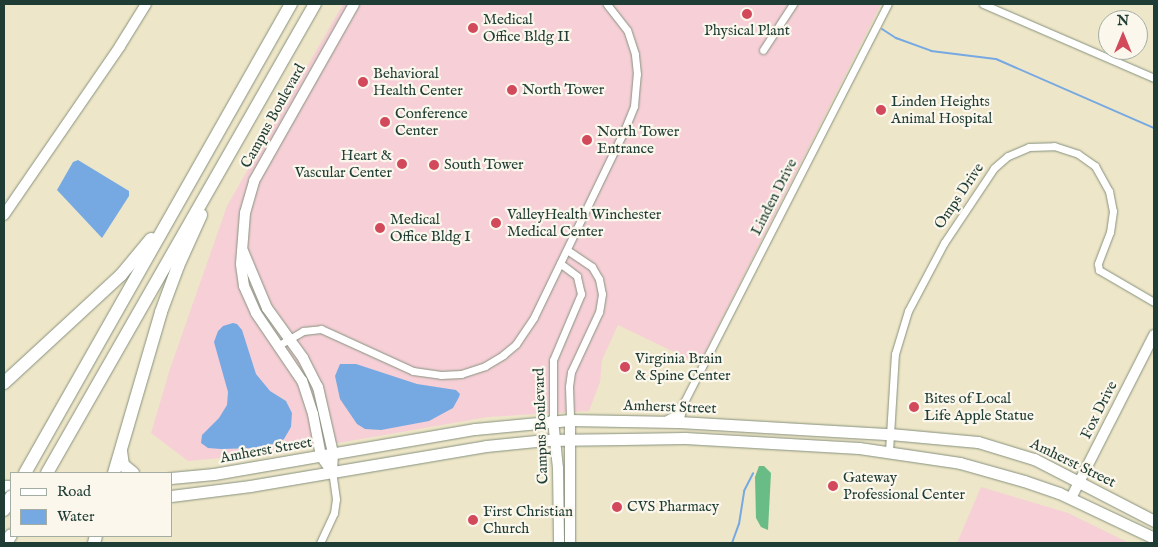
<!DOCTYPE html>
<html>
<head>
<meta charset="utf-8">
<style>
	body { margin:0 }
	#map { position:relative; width:1158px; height:547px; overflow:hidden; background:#eee6c8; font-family:"IM FELL English",serif }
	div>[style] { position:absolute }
	.built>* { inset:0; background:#f6cfd7 }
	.forest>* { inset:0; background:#6abc87 }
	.water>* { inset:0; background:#76a9e2 }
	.stream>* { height:2px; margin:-1px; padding:0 1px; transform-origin:1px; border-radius:1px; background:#76a9e2 }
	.roads { filter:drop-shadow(0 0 1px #86927e) drop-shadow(0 0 1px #86927e) }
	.street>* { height:7px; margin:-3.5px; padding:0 3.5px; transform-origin:3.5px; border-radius:3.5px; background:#fff }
	.secondary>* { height:10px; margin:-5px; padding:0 5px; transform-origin:5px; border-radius:5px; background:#fff }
	.primary>* { height:11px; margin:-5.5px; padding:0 5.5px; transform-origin:5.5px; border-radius:5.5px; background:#fff }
	.highway>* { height:12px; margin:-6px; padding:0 6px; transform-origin:6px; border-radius:6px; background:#fff }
	.bridges { filter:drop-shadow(0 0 1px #86927e) drop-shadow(0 0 1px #86927e) }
	.highway-bridge>* { height:12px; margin:-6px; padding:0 6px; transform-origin:6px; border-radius:6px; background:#fff }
	.dots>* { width:14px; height:14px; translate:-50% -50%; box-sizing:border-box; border:2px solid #fbf7ec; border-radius:50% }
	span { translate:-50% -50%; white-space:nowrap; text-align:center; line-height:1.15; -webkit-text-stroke:4.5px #fbf7ec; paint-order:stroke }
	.poi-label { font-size:15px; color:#1f3d34 }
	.left { translate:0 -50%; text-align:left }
	.right { translate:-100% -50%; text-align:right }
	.street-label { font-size:15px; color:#1f3d34 }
	.frame { position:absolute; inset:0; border:5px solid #1f3d34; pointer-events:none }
	.legend { position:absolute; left:10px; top:472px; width:162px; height:65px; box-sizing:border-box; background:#fbf7ec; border:1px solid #a3ada2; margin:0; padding:6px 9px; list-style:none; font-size:15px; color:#1f3d34 }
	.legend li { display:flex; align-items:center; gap:10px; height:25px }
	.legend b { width:25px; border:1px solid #a3ada2 }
	.north { position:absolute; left:1098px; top:10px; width:50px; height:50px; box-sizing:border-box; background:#fbf7ec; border:1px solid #a3ada2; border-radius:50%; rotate:0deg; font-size:14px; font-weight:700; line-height:20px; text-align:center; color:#1f3d34 }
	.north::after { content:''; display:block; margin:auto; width:18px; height:22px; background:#d1495b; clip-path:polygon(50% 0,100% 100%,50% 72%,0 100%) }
</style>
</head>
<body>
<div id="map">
	<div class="built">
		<i style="clip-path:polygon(343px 4px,881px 4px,699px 364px,618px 325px,602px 360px,600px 382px,589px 411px,488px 417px,286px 452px,188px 461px,151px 433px,170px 369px,227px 206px)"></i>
		<i style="clip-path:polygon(981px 487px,1068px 513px,1129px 543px,957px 543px)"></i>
	</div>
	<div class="forest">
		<i style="clip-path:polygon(759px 466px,764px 466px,771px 473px,768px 530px,761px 527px,756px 518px,755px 477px)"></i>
	</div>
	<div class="water">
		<i style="clip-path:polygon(78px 160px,129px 191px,129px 196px,102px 238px,57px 190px,73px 162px)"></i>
		<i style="clip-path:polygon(233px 323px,237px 324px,242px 330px,256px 374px,270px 391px,286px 401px,292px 413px,291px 427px,284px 439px,277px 443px,256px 448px,221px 449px,208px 448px,201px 443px,202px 435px,219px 418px,227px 405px,228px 392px,214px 342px,218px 331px,223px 326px)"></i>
		<i style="clip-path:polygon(340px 364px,356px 364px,417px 384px,456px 390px,460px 394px,459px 397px,453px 408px,429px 421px,381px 430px,365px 429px,357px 424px,340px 399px,335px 376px)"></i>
	</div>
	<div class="stream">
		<i style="left:882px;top:29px;width:17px;rotate:33deg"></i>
		<i style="left:896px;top:38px;width:37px;rotate:20deg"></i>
		<i style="left:931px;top:51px;width:65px;rotate:7deg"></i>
		<i style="left:996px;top:59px;width:172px;rotate:23.6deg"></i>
		<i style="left:732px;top:543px;width:20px;rotate:-70deg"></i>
		<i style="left:739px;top:524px;width:33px;rotate:-81deg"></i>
		<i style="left:744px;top:491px;width:20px;rotate:-63deg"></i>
	</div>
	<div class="roads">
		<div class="street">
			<i style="left:983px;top:4px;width:186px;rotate:23.4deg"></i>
			<i style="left:763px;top:50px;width:55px;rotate:-56.9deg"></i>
			<i style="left:567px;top:250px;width:30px;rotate:34deg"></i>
			<i style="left:592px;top:267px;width:14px;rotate:60deg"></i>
			<i style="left:599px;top:279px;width:15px;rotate:79deg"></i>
			<i style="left:602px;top:294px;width:18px;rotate:99deg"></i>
			<i style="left:599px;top:312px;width:66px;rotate:115deg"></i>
			<i style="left:571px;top:372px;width:15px;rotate:98deg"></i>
			<i style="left:569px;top:387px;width:33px;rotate:88deg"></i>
			<i style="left:279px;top:345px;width:28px;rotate:-30deg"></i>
			<i style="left:303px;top:331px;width:18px;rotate:-6deg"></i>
			<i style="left:321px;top:329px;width:101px;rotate:24.5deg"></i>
			<i style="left:413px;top:371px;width:28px;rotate:8deg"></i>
			<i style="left:441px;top:375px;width:20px;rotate:-3deg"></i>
			<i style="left:461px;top:374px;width:25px;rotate:-18deg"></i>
			<i style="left:485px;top:366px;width:21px;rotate:-31deg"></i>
			<i style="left:503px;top:355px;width:17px;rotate:-40deg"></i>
			<i style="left:516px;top:344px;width:32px;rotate:-56deg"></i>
			<i style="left:534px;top:317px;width:207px;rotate:-64.2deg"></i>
			<i style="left:624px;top:131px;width:27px;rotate:-68deg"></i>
			<i style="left:634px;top:106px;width:32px;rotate:-85deg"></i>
			<i style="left:637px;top:74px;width:20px;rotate:-96deg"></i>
			<i style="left:635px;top:54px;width:25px;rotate:-108deg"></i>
			<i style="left:627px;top:30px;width:33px;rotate:-128deg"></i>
			<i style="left:553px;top:420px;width:60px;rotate:-90deg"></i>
			<i style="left:553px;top:360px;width:72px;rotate:-67deg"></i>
			<i style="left:581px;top:294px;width:18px;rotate:-103deg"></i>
			<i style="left:577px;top:276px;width:21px;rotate:-143deg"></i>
			<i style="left:665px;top:420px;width:10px;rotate:-29deg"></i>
			<i style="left:674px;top:415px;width:16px;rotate:-52deg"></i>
			<i style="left:684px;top:402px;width:447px;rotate:-62.9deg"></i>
			<i style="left:679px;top:422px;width:21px;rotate:-76deg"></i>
			<i style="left:889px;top:451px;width:97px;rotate:-86.5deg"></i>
			<i style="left:895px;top:354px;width:45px;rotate:-73.2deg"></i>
			<i style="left:908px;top:311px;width:77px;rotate:-62.1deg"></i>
			<i style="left:944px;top:243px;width:90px;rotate:-56.3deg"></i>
			<i style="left:994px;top:168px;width:18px;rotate:-41deg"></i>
			<i style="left:1008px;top:156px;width:23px;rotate:-23deg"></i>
			<i style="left:1029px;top:147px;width:25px;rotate:-2deg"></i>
			<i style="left:1054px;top:146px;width:25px;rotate:18deg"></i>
			<i style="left:1078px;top:154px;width:21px;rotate:35deg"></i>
			<i style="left:1095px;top:166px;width:29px;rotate:61deg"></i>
			<i style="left:1109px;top:191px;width:20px;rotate:79deg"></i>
			<i style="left:1113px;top:211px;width:21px;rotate:98deg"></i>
			<i style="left:1110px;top:232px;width:34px;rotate:111deg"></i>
			<i style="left:1098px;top:264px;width:6px;rotate:81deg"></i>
			<i style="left:1099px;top:270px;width:64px;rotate:30.2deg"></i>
			<i style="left:320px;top:543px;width:33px;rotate:-65deg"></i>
			<i style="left:334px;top:513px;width:14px;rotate:-82deg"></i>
			<i style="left:336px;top:499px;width:27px;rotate:-98deg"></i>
		</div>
		<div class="secondary">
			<i style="left:4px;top:215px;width:205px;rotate:-55.5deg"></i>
			<i style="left:120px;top:46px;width:49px;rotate:-58.2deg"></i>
			<i style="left:243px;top:251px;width:62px;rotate:67.2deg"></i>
			<i style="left:267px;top:308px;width:62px;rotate:54.2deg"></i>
			<i style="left:303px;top:358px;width:33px;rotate:63deg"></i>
			<i style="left:318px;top:387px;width:68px;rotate:77.2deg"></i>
			<i style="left:333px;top:453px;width:19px;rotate:93deg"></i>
			<i style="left:553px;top:420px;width:48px;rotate:84.1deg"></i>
			<i style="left:558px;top:468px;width:75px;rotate:89.2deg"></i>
			<i style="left:570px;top:420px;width:123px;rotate:90deg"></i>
			<i style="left:332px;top:472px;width:19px;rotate:-125deg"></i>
			<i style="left:321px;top:456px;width:43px;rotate:-100.8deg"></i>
			<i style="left:313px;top:414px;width:35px;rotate:-108deg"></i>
			<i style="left:302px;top:381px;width:82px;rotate:-124.1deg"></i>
			<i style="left:256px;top:313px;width:30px;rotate:-114deg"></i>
			<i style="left:244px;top:286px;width:22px;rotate:-98deg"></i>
			<i style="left:241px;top:264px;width:51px;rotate:-85.5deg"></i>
			<i style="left:245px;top:213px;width:33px;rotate:-74deg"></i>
			<i style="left:254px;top:181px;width:203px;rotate:-60.5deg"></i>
			<i style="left:1071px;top:498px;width:183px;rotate:-63deg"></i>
		</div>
		<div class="primary">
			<i style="left:171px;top:478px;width:43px;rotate:-5.3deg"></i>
			<i style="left:214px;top:474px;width:265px;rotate:-9.8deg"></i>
			<i style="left:475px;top:429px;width:95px;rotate:-5.4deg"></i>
			<i style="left:570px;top:420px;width:109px;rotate:1.1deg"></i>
			<i style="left:679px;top:422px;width:211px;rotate:3.3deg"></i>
			<i style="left:890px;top:434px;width:88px;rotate:5.2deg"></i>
			<i style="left:978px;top:442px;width:59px;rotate:16.9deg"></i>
			<i style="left:1034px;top:459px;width:135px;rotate:27.3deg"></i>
			<i style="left:4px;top:486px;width:7px"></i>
			<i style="left:171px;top:496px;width:80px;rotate:-7.2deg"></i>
			<i style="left:250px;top:486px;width:239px;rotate:-9.6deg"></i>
			<i style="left:486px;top:446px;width:60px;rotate:-5.7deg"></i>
			<i style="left:546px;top:440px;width:139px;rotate:-0.8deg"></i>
			<i style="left:685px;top:438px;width:174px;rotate:3.3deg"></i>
			<i style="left:859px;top:448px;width:102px;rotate:8.4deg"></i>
			<i style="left:960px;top:463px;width:66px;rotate:15.7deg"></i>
			<i style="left:1024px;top:481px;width:37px;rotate:19deg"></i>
			<i style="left:1059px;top:493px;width:105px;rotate:25.3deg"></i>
		</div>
		<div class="highway">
			<i style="left:4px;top:383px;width:159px;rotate:-42.7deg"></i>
			<i style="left:121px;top:275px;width:47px;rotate:-50.2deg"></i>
			<i style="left:121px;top:451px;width:14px;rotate:82deg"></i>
			<i style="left:123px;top:465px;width:13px;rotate:39deg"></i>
			<i style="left:25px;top:473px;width:539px;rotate:-60.44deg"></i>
			<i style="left:47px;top:473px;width:540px;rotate:-60.26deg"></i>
			<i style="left:114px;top:473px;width:168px;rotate:-73.7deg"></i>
			<i style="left:161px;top:312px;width:49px;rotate:-69.7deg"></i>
			<i style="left:178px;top:266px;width:56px;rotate:-65.7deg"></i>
			<i style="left:6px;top:543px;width:9px;rotate:-58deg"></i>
			<i style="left:94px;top:543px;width:7px;rotate:-74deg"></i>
		</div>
	</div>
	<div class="bridges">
		<div class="highway-bridge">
			<i style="left:4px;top:510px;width:15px;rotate:-62deg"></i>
		</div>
	</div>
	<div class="dots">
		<i style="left:747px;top:14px;background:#d1495b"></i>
		<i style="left:473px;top:28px;background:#d1495b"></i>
		<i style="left:363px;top:82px;background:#d1495b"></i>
		<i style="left:512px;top:90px;background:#d1495b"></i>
		<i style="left:881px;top:110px;background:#d1495b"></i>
		<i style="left:385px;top:122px;background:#d1495b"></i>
		<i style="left:587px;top:140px;background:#d1495b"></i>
		<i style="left:402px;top:164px;background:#d1495b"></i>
		<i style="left:434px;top:165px;background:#d1495b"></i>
		<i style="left:496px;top:223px;background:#d1495b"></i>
		<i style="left:380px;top:228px;background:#d1495b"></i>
		<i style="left:625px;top:367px;background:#d1495b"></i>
		<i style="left:914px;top:407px;background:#d1495b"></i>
		<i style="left:833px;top:486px;background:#d1495b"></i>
		<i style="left:617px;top:507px;background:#d1495b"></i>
		<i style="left:473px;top:520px;background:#d1495b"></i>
	</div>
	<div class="poi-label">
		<span class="left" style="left:483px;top:28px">Medical<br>Office Bldg II</span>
		<span style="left:747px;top:31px">Physical Plant</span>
		<span class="left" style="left:373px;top:82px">Behavioral<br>Health Center</span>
		<span class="left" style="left:522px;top:90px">North Tower</span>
		<span class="left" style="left:891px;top:110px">Linden Heights<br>Animal Hospital</span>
		<span class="left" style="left:395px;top:122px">Conference<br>Center</span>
		<span class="left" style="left:597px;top:140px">North Tower<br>Entrance</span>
		<span class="right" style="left:392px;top:164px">Heart &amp;<br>Vascular Center</span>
		<span class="left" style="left:444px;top:165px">South Tower</span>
		<span class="left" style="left:507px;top:223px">ValleyHealth Winchester<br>Medical Center</span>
		<span class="left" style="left:390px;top:228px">Medical<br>Office Bldg I</span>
		<span class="left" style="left:635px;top:367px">Virginia Brain<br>&amp; Spine Center</span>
		<span class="left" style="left:924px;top:407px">Bites of Local<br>Life Apple Statue</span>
		<span class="left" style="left:843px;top:486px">Gateway<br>Professional Center</span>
		<span class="left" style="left:627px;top:507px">CVS Pharmacy</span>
		<span class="left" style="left:483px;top:520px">First Christian<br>Church</span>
	</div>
	<div class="street-label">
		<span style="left:273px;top:116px;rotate:-61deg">Campus Boulevard</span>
		<span style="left:959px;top:196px;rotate:-56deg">Omps Drive</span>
		<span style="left:774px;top:197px;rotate:-63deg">Linden Drive</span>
		<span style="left:670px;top:407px;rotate:2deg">Amherst Street</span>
		<span style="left:1099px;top:410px;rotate:-63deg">Fox Drive</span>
		<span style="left:541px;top:426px;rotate:-92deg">Campus Boulevard</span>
		<span style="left:266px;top:450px;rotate:-10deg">Amherst Street</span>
		<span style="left:1073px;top:463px;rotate:26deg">Amherst Street</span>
	</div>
	<div class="frame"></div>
	<ul class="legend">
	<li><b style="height:6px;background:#fff"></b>Road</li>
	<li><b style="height:14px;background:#76a9e2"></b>Water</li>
	</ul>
	<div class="north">N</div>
</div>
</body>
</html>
